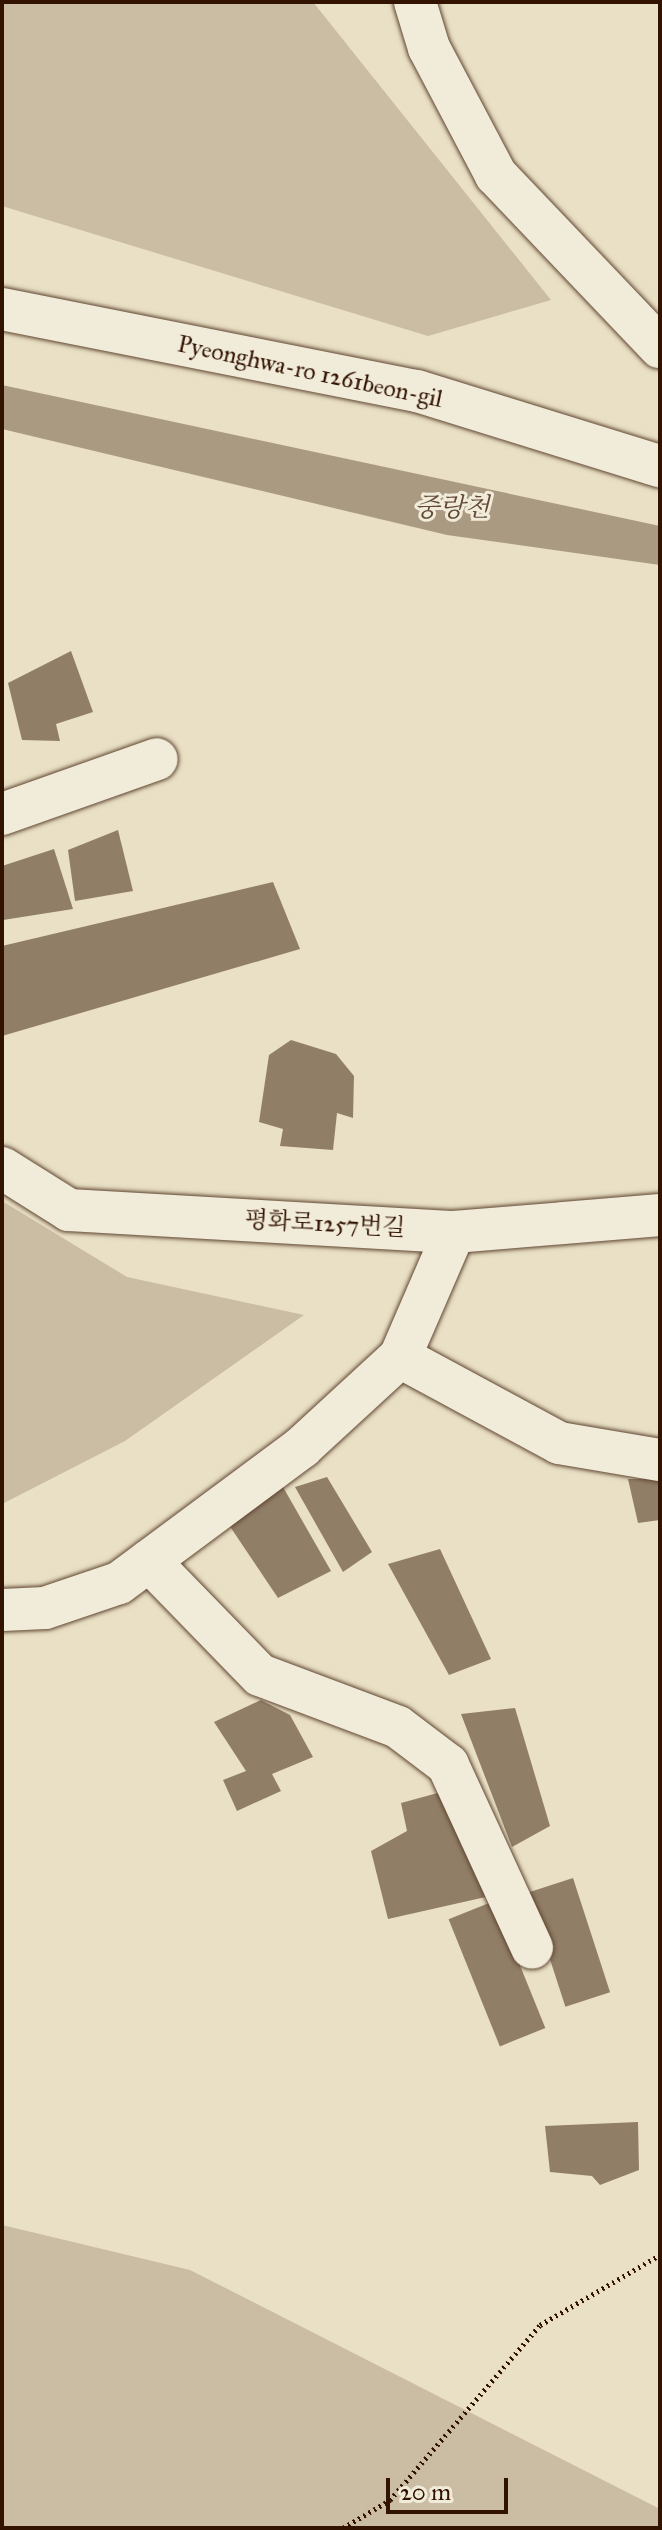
<!DOCTYPE html>
<html>
<head>
<meta charset="utf-8">
<style>
	body { margin:0 }
	#map { position:relative; width:662px; height:2530px; overflow:hidden; background:#e9e0c5; font-family:"IM FELL Great Primer","Noto Serif KR",serif }
	div>[style] { position:absolute }
	.green>* { inset:0; background:#cabda4 }
	.water>* { inset:0; background:#ab9a82 }
	.building>* { inset:0; background:#917e67; transform-origin:0 0 }
	.path>* { height:5px; margin-top:-2.5px; transform-origin:0; background:repeating-linear-gradient(90deg,#321301 0 2px,transparent 0 6px) }
	.roads { filter:drop-shadow(0 0 2px #604632) drop-shadow(0 0 2px #604632) }
	.minor>* { height:42px; margin:-21px; padding:0 21px; transform-origin:21px; border-radius:21px; background:#f1ebd9 }
	span { translate:-50% -50%; white-space:nowrap; text-align:center; line-height:1.15; -webkit-text-stroke:6px #f1ebd9; paint-order:stroke }
	.street-label { font-size:24px; color:#321301 }
	.water-label { font-size:26px; color:#624935; font-style:italic }
	.frame { position:absolute; inset:0; border:4px solid #321301; pointer-events:none }
	.scale { position:absolute; left:386px; top:2478px; width:122px; height:36px; box-sizing:border-box; border:4px solid #321301; border-top:0; padding-left:10px; font-size:24px; line-height:28px; white-space:nowrap; color:#321301; -webkit-text-stroke:6px #f1ebd9; paint-order:stroke }
</style>
</head>
<body>
<div id="map">
	<div class="green">
		<i style="clip-path:polygon(2px 2px,313px 2px,551px 300px,428px 336px,2px 206px)"></i>
		<i style="clip-path:polygon(2px 1201px,127px 1277px,304px 1315px,125px 1441px,2px 1504px)"></i>
		<i style="clip-path:polygon(2px 2225px,190px 2270px,660px 2509px,660px 2528px,2px 2528px)"></i>
	</div>
	<div class="water">
		<i style="clip-path:polygon(2px 385px,660px 526px,660px 565px,447px 535px,2px 429px)"></i>
	</div>
	<div class="building">
		<i style="clip-path:polygon(71px 651px,93px 712px,56px 724px,60px 741px,22px 740px,8px 683px)"></i>
		<i style="clip-path:polygon(118px 830px,133px 891px,75px 901px,68px 850px)"></i>
		<i style="clip-path:polygon(54px 849px,73px 909px,3px 920px,2px 866px)"></i>
		<i style="clip-path:polygon(273px 882px,300px 949px,2px 1036px,2px 946px)"></i>
		<i style="clip-path:polygon(291px 1040px,336px 1054px,354px 1076px,353px 1118px,337px 1113px,333px 1150px,280px 1146px,283px 1129px,259px 1122px,269px 1055px)"></i>
		<i style="clip-path:polygon(327px 1477px,372px 1552px,343px 1572px,295px 1487px)"></i>
		<i style="clip-path:polygon(628px 1479px,660px 1479px,660px 1520px,638px 1523px)"></i>
		<i style="clip-path:polygon(279px 1480px,331px 1571px,278px 1598px,225px 1519px)"></i>
		<i style="clip-path:polygon(440px 1549px,491px 1659px,449px 1675px,388px 1564px)"></i>
		<i style="clip-path:polygon(261px 1700px,290px 1715px,313px 1757px,272px 1774px,281px 1791px,237px 1811px,223px 1780px,246px 1771px,214px 1722px)"></i>
		<i style="clip-path:polygon(515px 1708px,550px 1826px,512px 1847px,461px 1714px)"></i>
		<i style="clip-path:polygon(445px 1791px,499px 1894px,388px 1919px,371px 1851px,407px 1831px,401px 1803px)"></i>
		<i style="left:573px;top:1878px;width:120px;height:47px;rotate:72deg"></i>
		<i style="left:494px;top:1901px;width:137px;height:49px;rotate:68deg"></i>
		<i style="clip-path:polygon(638px 2122px,639px 2170px,600px 2185px,592px 2176px,550px 2172px,545px 2126px)"></i>
	</div>
	<div class="path">
		<i style="left:343px;top:2528px;width:55px;rotate:-30.8deg"></i>
		<i style="left:390px;top:2500px;width:230px;rotate:-49.4deg"></i>
		<i style="left:540px;top:2325px;width:139px;rotate:-30.3deg"></i>
	</div>
	<div class="roads">
		<div class="minor">
			<i style="left:415px;top:2px;width:48px;rotate:73.1deg"></i>
			<i style="left:429px;top:48px;width:144px;rotate:62.2deg"></i>
			<i style="left:496px;top:175px;width:238px;rotate:46.4deg"></i>
			<i style="left:2px;top:309px;width:423px;rotate:11.2deg"></i>
			<i style="left:417px;top:391px;width:254px;rotate:17.2deg"></i>
			<i style="left:2px;top:814px;width:164px;rotate:-19.5deg"></i>
			<i style="left:2px;top:1168px;width:79px;rotate:32.1deg"></i>
			<i style="left:69px;top:1210px;width:386px;rotate:3.3deg"></i>
			<i style="left:454px;top:1232px;width:207px;rotate:-4.7deg"></i>
			<i style="left:400px;top:1357px;width:181px;rotate:28.4deg"></i>
			<i style="left:559px;top:1443px;width:102px;rotate:9.6deg"></i>
			<i style="left:149px;top:1561px;width:159px;rotate:45.8deg"></i>
			<i style="left:260px;top:1675px;width:147px;rotate:20.6deg"></i>
			<i style="left:398px;top:1727px;width:63px;rotate:37.2deg"></i>
			<i style="left:448px;top:1765px;width:201px;rotate:65.3deg"></i>
			<i style="left:2px;top:1610px;width:43px;rotate:-2.7deg"></i>
			<i style="left:45px;top:1608px;width:78px;rotate:-18.7deg"></i>
			<i style="left:119px;top:1583px;width:228px;rotate:-36.6deg"></i>
			<i style="left:302px;top:1447px;width:133px;rotate:-42.6deg"></i>
			<i style="left:400px;top:1357px;width:136px;rotate:-66.6deg"></i>
		</div>
	</div>
	<div class="street-label">
		<span style="left:310px;top:372px;rotate:12deg">Pyeonghwa-ro 1261beon-gil</span>
		<span style="left:325px;top:1224px;rotate:3deg">평화로1257번길</span>
	</div>
	<div class="water-label">
		<span style="left:452px;top:508px">중랑천</span>
	</div>
	<div class="frame"></div>
	<div class="scale">20 m</div>
</div>
</body>
</html>
